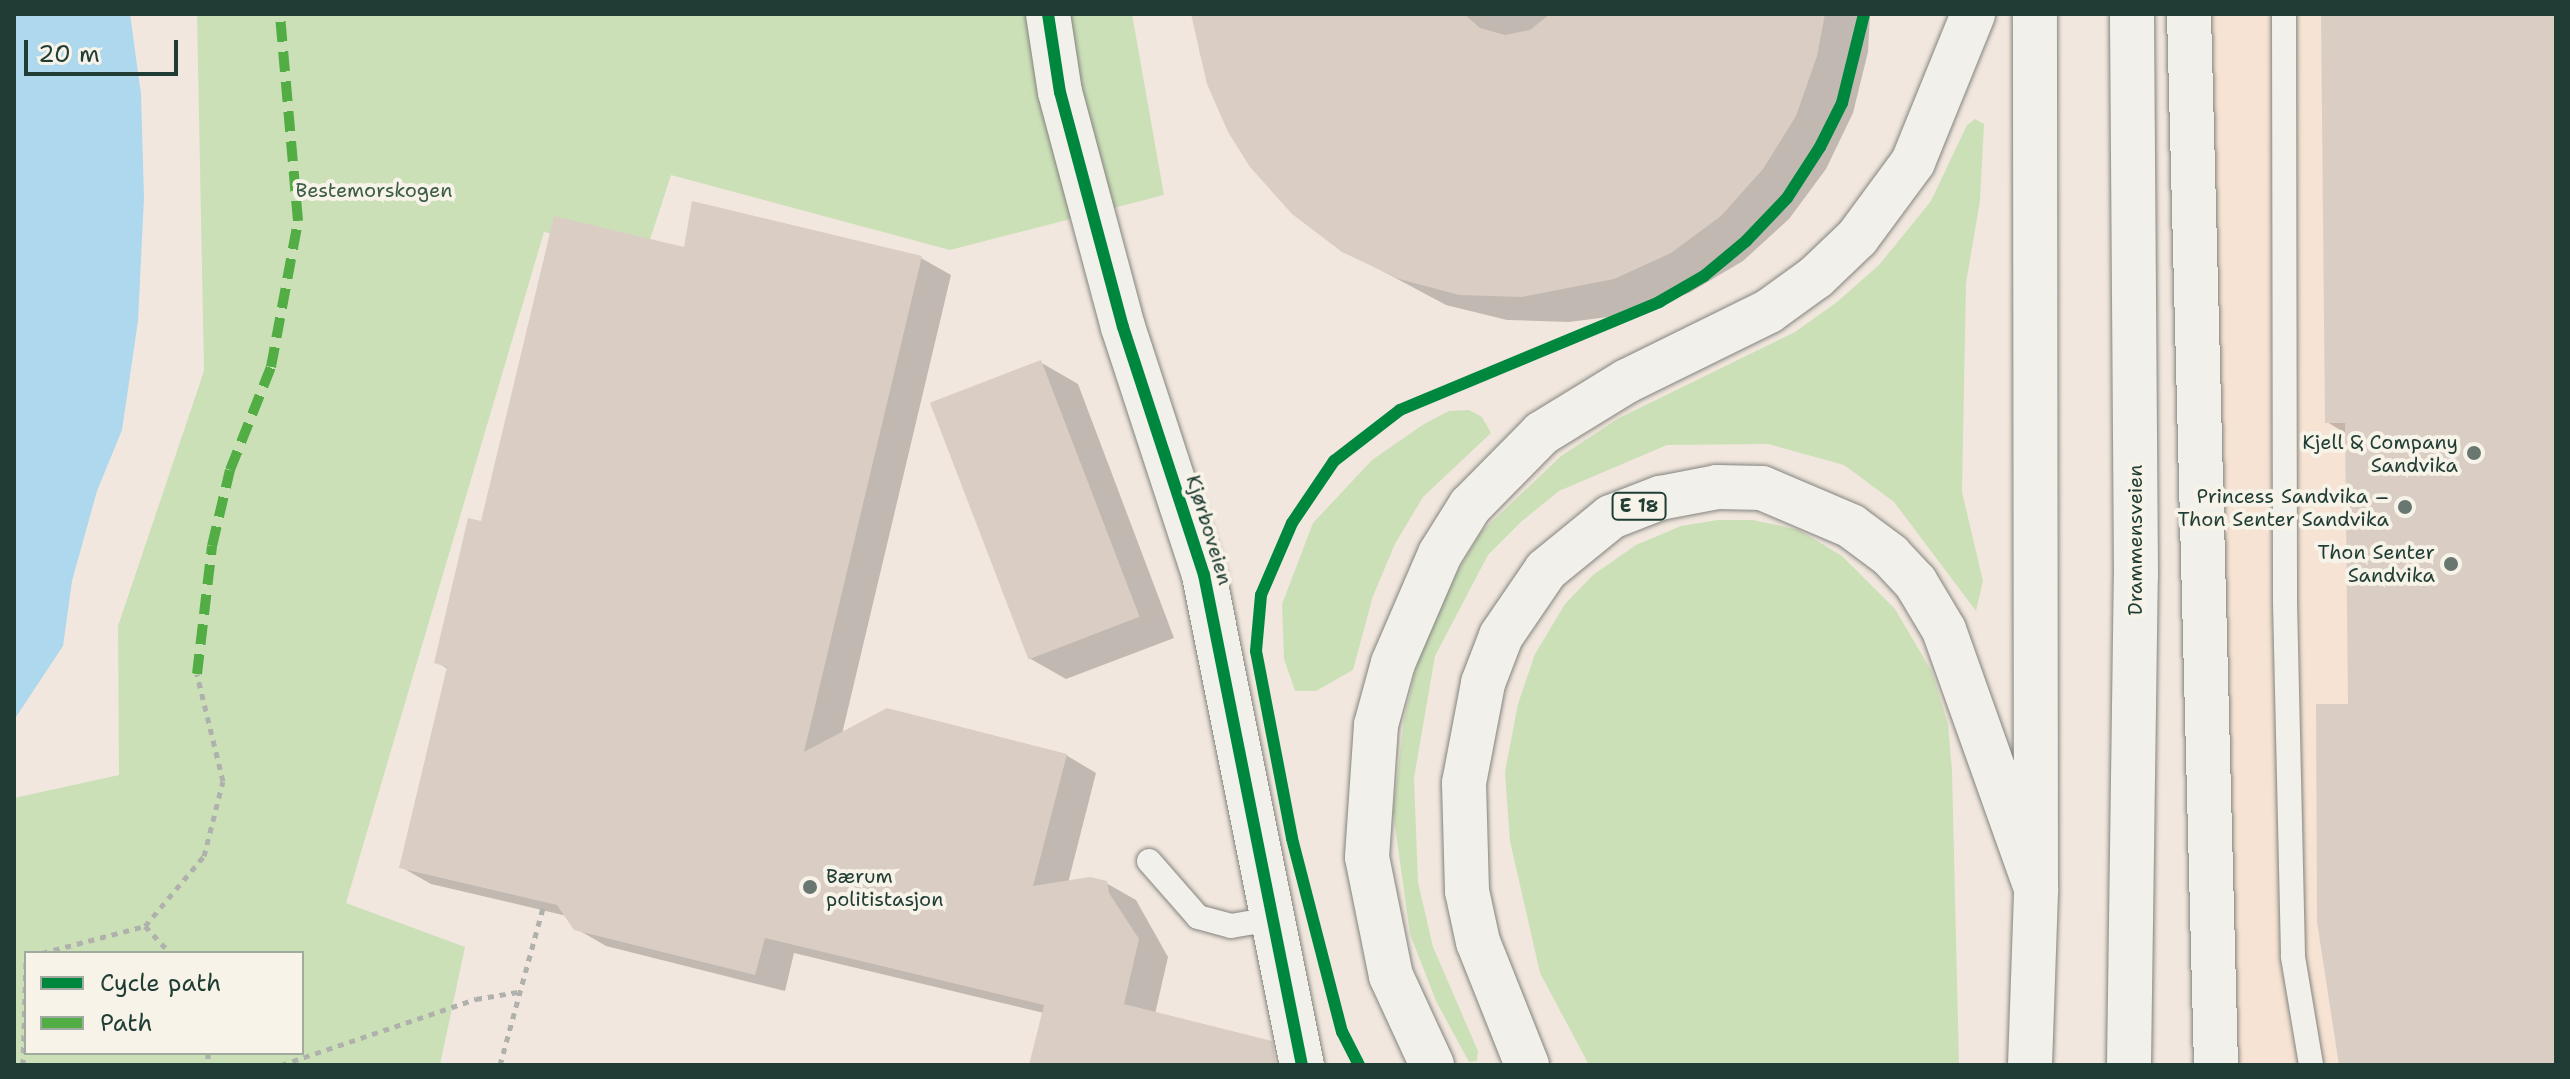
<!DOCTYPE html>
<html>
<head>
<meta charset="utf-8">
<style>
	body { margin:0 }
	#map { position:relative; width:2570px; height:1079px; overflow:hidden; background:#f1e7de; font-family:"Shantell Sans",sans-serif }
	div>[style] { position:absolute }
	.built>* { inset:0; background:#f6e3d3; transform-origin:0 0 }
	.green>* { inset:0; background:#cce0b8 }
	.water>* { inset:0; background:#aed8ed }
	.shadow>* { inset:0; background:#0003 }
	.building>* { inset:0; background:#dacec4; transform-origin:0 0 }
	.path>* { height:5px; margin-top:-2.5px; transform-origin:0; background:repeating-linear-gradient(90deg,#b0b1ac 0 6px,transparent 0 12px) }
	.roads { filter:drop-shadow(0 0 2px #83847e) drop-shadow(0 0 2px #83847e) }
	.lane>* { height:24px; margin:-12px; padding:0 12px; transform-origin:12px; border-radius:12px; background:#f2f0eb }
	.street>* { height:44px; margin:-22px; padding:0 22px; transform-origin:22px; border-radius:22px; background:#f2f0eb }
	.highway>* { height:44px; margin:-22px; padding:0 22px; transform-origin:22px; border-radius:22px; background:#f2f0eb }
	.quiet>* { height:10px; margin-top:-5px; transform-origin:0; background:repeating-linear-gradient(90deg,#52ad45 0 20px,transparent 0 30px) }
	.cycleway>* { height:12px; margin:-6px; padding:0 6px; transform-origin:6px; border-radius:6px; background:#00873e }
	.dots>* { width:22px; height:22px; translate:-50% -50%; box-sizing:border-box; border:4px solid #f7f3e8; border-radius:50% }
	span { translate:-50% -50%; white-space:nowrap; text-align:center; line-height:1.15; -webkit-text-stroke:8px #f7f3e8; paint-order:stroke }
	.shield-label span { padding:2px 6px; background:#f7f3e8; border:2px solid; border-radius:6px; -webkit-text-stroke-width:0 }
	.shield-label { font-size:18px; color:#1f3d34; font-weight:700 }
	.park-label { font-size:20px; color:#3c5d48 }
	.poi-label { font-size:20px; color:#1f3d34 }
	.right { translate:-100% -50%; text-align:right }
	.left { translate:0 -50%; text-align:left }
	.street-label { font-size:20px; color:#1f3d34 }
	.frame { position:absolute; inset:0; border:16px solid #1f3d34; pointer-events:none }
	.legend { position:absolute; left:24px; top:951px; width:280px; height:104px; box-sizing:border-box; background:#f7f3e8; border:2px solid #a1aaa0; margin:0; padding:10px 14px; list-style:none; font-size:24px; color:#1f3d34 }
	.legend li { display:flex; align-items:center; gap:16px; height:40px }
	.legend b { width:40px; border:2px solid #a1aaa0 }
	.scale { position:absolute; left:24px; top:40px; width:154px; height:36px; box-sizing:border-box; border:4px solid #1f3d34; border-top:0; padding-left:10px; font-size:24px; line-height:28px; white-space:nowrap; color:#1f3d34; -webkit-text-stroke:6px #f7f3e8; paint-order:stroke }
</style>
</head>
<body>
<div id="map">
	<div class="built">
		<i style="left:2205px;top:14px;width:351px;height:1051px"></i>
	</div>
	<div class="green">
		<i style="clip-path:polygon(evenodd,197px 14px,1132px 14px,1164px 195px,950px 250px,671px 175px,645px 255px,544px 232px,346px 903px,465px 947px,440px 1065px,14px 1065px,14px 798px,119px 775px,118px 626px,204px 371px,197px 14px,26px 953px,302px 953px,302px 1053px,26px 1053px,26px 953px)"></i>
		<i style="clip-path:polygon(1975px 119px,1984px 124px,1980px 201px,1966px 283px,1962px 492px,1983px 581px,1976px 611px,1894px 502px,1844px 465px,1768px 444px,1667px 445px,1559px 491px,1522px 521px,1488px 555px,1435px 656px,1414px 778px,1418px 882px,1433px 947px,1478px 1051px,1477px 1061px,1469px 1062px,1436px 1001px,1410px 934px,1393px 812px,1404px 719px,1420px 652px,1449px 586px,1481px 532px,1561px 456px,1619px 418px,1795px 332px,1837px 302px,1879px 265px,1931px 201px,1967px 125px)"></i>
		<i style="clip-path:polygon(1469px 410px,1482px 417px,1491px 433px,1423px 497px,1395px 544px,1373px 596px,1353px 670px,1316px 691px,1295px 691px,1284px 659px,1282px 604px,1313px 523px,1372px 460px,1424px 424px,1449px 411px)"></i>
		<i style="clip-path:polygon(1718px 520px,1753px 520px,1799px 530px,1842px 556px,1895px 609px,1932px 672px,1948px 724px,1952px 770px,1959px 1065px,1589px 1065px,1540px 973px,1510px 841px,1505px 772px,1518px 704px,1535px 654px,1565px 604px,1593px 575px,1636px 545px,1681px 526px)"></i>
	</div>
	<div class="water">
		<i style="clip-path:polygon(14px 14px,130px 14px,141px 94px,144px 198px,138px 321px,122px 430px,97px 491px,72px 581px,63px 646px,14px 720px)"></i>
	</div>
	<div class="shadow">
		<i style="clip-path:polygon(1195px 14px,1870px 14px,1868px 52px,1853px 113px,1826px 169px,1789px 219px,1743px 261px,1689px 293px,1631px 314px,1569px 322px,1507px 320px,1446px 305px,1343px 250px,1220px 112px,1200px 54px)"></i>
		<i style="clip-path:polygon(2323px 14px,2556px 14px,2556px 1065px,2341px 1065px,2319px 922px,2350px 706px,2347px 434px,2327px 422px)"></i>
		<i style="clip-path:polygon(685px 250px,921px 258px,951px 275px,842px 734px,1066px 755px,1096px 773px,1068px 883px,1106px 883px,1136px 900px,1168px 957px,1155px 1014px,1262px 1065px,1031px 1065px,1044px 1013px,794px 953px,785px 991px,606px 946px,575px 928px,567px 916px,431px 884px,401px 867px,448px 669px,436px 662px,482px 524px)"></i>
		<i style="clip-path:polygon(1040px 362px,1078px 384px,1174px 638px,1066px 679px,1029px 658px)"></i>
	</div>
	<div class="building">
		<i style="clip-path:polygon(1191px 14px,1464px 14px,1480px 28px,1505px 35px,1530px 30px,1550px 14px,1825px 14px,1817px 56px,1796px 116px,1763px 169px,1721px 216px,1671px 253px,1614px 279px,1522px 297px,1459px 295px,1399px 279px,1342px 252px,1292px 214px,1250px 167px,1228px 132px,1207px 84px)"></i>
		<i style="clip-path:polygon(2321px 14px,2556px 14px,2556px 1065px,2339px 1065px,2317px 922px,2316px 704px,2348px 704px,2345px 423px,2325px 423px)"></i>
		<i style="clip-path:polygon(692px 201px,922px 256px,804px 752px,887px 708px,1067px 754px,1033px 886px,1090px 877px,1107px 881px,1109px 893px,1139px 939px,1124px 1004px,1272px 1041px,1276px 1065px,1029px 1065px,1044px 1005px,765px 938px,755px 975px,574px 930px,557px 905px,399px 868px,447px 667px,434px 663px,468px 518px,481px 521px,554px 216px,684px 247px)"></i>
		<i style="left:1041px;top:360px;width:275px;height:119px;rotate:69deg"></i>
	</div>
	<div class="path">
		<i style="left:145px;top:926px;width:37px;rotate:47deg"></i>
		<i style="left:42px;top:953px;width:106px;rotate:-14.7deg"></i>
		<i style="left:145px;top:926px;width:92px;rotate:-49.9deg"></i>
		<i style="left:204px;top:856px;width:77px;rotate:-75.8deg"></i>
		<i style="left:223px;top:781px;width:110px;rotate:-103.7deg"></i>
		<i style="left:208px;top:1053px;width:12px;rotate:90deg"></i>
		<i style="left:23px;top:1065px;width:108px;rotate:-88.4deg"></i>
		<i style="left:281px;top:1065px;width:206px;rotate:-18.7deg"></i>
		<i style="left:476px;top:999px;width:43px;rotate:-9.5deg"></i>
		<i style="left:500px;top:1065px;width:163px;rotate:-74.7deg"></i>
	</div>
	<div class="roads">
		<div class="lane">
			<i style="left:2284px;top:14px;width:588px;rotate:89.9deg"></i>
			<i style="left:2285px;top:602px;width:355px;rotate:88.7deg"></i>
			<i style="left:2293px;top:957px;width:109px;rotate:80.5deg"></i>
			<i style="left:1149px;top:861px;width:74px;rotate:48.8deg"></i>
			<i style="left:1198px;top:917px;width:34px;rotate:15deg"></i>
			<i style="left:1231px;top:926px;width:42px;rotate:-9.7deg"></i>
		</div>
		<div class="street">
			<i style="left:1048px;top:14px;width:79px;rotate:81.3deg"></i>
			<i style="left:1060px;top:92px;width:243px;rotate:75deg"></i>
			<i style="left:1123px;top:327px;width:261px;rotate:71.9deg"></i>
			<i style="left:1204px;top:575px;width:500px;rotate:78.7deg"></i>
		</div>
		<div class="highway">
			<i style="left:2189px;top:14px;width:1051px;rotate:88.53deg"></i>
			<i style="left:1432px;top:1065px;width:98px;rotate:-114.7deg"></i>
			<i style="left:1391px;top:976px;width:121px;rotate:-101.4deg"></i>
			<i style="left:1367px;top:857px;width:132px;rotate:-86.1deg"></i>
			<i style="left:1376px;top:725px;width:64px;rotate:-74.7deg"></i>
			<i style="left:1393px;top:663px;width:119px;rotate:-66.7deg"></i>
			<i style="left:1440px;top:554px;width:57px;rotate:-58deg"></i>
			<i style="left:1470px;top:506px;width:103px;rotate:-45.4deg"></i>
			<i style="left:1542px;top:433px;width:100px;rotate:-31.5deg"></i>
			<i style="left:1627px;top:381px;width:158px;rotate:-26.2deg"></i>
			<i style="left:1769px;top:311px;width:58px;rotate:-35.9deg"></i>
			<i style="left:1816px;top:277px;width:57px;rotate:-43.6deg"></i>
			<i style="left:1857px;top:238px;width:94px;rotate:-53.6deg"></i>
			<i style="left:1913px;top:162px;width:160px;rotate:-67.9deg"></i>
			<i style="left:1527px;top:1065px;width:132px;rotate:-111.7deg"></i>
			<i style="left:1478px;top:942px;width:52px;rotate:-102.2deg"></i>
			<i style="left:1467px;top:891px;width:108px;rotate:-91.6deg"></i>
			<i style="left:1464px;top:783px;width:102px;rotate:-79.2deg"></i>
			<i style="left:1483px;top:683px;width:50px;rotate:-69deg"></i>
			<i style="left:1501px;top:636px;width:80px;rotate:-55.7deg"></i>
			<i style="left:1546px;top:570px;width:84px;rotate:-39.2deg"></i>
			<i style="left:1611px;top:517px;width:53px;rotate:-21.2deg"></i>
			<i style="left:1660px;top:498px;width:58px;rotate:-10.9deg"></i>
			<i style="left:1717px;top:487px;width:45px;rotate:1.3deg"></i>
			<i style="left:1762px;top:488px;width:97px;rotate:23.1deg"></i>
			<i style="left:1851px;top:526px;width:49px;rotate:36.6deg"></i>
			<i style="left:1890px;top:555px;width:38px;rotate:47deg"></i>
			<i style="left:1916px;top:583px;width:55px;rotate:59.2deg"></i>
			<i style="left:1944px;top:630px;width:275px;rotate:70.4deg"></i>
			<i style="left:2030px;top:1065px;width:176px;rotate:-88deg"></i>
			<i style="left:2036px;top:889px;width:875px;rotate:-90.07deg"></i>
			<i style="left:2129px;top:1065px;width:489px;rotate:-89.2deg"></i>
			<i style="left:2136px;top:576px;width:562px;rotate:-90.41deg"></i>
		</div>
	</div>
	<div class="quiet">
		<i style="left:197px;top:674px;width:129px;rotate:-83.3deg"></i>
		<i style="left:212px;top:546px;width:78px;rotate:-76.7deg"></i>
		<i style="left:230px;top:470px;width:111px;rotate:-68.3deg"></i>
		<i style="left:271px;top:367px;width:148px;rotate:-79.5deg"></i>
		<i style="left:298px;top:221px;width:208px;rotate:-95deg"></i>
	</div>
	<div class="cycleway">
		<i style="left:1048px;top:14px;width:79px;rotate:81.3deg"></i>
		<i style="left:1060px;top:92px;width:243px;rotate:75deg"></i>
		<i style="left:1123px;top:327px;width:261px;rotate:71.9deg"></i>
		<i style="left:1204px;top:575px;width:500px;rotate:78.7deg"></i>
		<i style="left:1359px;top:1065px;width:37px;rotate:-117deg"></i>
		<i style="left:1342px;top:1032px;width:200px;rotate:-104.5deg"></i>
		<i style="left:1292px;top:838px;width:190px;rotate:-100.9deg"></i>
		<i style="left:1256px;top:651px;width:56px;rotate:-84.9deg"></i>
		<i style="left:1261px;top:595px;width:78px;rotate:-66.7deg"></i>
		<i style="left:1292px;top:523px;width:75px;rotate:-55.9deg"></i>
		<i style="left:1334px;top:461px;width:83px;rotate:-37.7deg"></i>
		<i style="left:1400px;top:410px;width:281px;rotate:-22.6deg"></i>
		<i style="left:1659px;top:302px;width:52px;rotate:-30deg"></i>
		<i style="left:1704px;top:276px;width:55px;rotate:-39.8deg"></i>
		<i style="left:1746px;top:241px;width:59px;rotate:-46.4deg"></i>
		<i style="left:1787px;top:198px;width:61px;rotate:-57.1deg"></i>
		<i style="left:1820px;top:147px;width:49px;rotate:-63.4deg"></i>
		<i style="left:1842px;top:103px;width:92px;rotate:-76.1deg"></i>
	</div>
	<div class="dots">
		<i style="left:2474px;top:453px;background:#687870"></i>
		<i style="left:2405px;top:507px;background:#687870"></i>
		<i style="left:2451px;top:564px;background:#687870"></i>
		<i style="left:810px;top:887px;background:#687870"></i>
	</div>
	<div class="shield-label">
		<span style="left:1639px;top:506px">E 18</span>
	</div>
	<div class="park-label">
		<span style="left:374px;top:190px">Bestemorskogen</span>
	</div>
	<div class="poi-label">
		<span class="right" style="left:2458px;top:454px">Kjell &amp; Company<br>Sandvika</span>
		<span class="right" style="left:2389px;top:508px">Princess Sandvika –<br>Thon Senter Sandvika</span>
		<span class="right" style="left:2435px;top:564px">Thon Senter<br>Sandvika</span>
		<span class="left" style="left:826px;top:888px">Bærum<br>politistasjon</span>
	</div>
	<div class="street-label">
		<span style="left:1209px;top:530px;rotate:73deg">Kjørboveien</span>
		<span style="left:2135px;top:540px;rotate:-90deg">Drammensveien</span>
	</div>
	<div class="frame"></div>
	<ul class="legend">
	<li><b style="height:10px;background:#00873e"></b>Cycle path</li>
	<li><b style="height:10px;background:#52ad45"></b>Path</li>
	</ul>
	<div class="scale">20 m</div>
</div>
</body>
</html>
